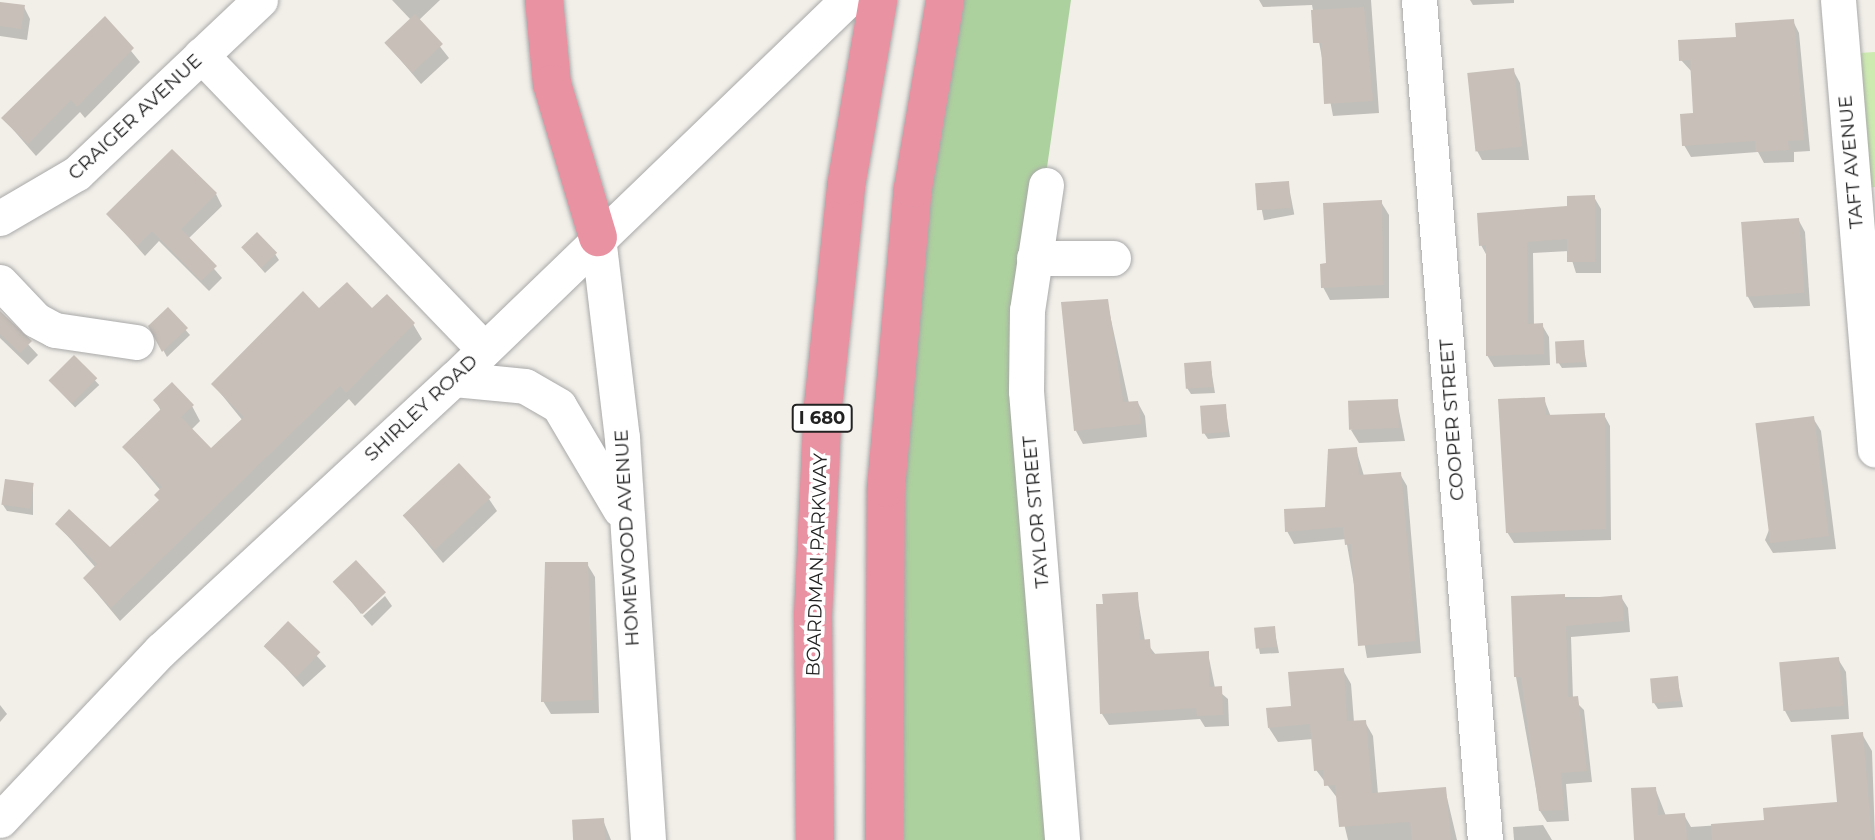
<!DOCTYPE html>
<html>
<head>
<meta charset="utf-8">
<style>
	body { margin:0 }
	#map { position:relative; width:1875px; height:840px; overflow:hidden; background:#f2efe9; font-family:Montserrat,sans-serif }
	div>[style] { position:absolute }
	.grass>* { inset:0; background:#cdebb0 }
	.forest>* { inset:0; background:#add19e }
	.shadow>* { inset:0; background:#0003; transform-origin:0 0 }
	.building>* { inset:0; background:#c7bfb8; transform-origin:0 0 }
	.roads { filter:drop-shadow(0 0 2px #a9a9a9) drop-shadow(0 0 2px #a9a9a9) }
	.minor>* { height:35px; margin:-17.5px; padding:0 17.5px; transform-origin:17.5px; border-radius:17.5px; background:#fff }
	.highway>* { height:38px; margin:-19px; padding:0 19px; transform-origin:19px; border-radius:19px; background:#e892a2 }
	span { translate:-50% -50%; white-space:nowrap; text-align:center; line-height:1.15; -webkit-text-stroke:7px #fff; paint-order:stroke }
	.shield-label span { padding:2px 5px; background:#fff; border:2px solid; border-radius:5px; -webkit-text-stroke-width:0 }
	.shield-label { font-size:18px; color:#222; font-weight:700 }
	.street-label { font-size:19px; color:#222 }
</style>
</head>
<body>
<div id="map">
	<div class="grass">
		<i style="clip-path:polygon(1875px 52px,1875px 187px,1853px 189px,1842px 54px)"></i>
	</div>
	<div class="forest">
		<i style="clip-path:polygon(945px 0,1071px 0,1034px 258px,1062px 840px,884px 840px,880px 721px)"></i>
	</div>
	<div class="shadow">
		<i style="clip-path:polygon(392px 0,440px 0,419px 20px,449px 58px,421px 84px,386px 43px,411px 20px)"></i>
		<i style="clip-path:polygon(1259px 0,1371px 0,1379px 113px,1333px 116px,1312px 5px,1263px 7px)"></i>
		<i style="clip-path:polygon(1470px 0,1514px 0,1514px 3px,1473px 5px)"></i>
		<i style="clip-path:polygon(0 3px,24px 7px,30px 19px,27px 40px,0 36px)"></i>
		<i style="clip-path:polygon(105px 19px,140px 62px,85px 118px,80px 112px,36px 156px,3px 118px)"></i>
		<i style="clip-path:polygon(1793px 21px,1799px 33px,1810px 151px,1794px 152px,1794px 162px,1764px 163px,1758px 152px,1691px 157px,1684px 145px,1695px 114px,1692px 72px,1681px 60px)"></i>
		<i style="clip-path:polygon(1513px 70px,1520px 83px,1529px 160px,1482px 160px,1475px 147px)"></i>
		<i style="left:1288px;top:182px;width:33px;height:31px;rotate:79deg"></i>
		<i style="clip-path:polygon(216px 194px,222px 206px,188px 239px,222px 278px,209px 291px,159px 241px,145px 256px,108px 214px)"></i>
		<i style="clip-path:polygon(1594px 197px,1601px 209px,1601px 273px,1576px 273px,1569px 251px,1533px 253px,1534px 325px,1542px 325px,1549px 337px,1550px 365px,1494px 367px,1487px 355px,1487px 256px,1481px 245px)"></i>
		<i style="clip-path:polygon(1381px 202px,1389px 215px,1389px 298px,1330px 300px,1323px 287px,1328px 265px)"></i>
		<i style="clip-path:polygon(1798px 219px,1805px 232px,1810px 306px,1754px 308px,1747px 295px)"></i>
		<i style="clip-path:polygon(243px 248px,275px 254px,279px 260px,265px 273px)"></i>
		<i style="clip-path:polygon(1107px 301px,1129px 403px,1138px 403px,1145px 416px,1147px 437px,1083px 444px,1076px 431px)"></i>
		<i style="clip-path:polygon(168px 310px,190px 335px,167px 357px,150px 326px)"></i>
		<i style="clip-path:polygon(319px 310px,372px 310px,413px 324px,422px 339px,355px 406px,349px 399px,120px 621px,85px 579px,96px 568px,57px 524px,110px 549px,160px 502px,161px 491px,124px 447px,161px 411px,155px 400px,192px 406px,200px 421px,191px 430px,211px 451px,243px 421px,213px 384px)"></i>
		<i style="clip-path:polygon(0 314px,38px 355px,28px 365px,0 338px)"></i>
		<i style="clip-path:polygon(1583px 342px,1587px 367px,1562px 368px,1558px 362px)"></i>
		<i style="left:74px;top:358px;width:37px;height:33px;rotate:47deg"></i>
		<i style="clip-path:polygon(1210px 363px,1215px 393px,1191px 394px,1187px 388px)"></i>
		<i style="clip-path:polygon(1544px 399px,1551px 417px,1604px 415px,1610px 426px,1611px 540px,1514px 543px,1507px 532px)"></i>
		<i style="clip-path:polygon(1397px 401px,1405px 441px,1359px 443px,1351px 430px)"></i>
		<i style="clip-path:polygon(1225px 405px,1230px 437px,1208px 439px,1204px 433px)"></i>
		<i style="clip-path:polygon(1813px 418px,1821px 431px,1836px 549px,1773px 553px,1765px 540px)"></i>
		<i style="clip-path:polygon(1356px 449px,1364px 476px,1400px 474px,1407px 486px,1421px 653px,1367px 658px,1346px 539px,1294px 544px,1287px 531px,1326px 508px)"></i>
		<i style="clip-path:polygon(33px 485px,33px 515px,7px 511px,3px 505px)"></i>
		<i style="clip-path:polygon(489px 499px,497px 511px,443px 563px,406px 518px)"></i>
		<i style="clip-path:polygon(587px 564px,595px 577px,599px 713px,551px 714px,543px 701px)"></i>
		<i style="clip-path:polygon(336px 582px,384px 592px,361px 614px)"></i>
		<i style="clip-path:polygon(1137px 594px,1145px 641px,1156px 655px,1208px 653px,1215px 688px,1228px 699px,1229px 726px,1205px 727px,1200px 719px,1109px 725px,1102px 714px)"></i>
		<i style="clip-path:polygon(385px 596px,392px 606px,372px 626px,363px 616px)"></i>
		<i style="clip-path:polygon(1513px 597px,1621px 597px,1628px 608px,1630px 632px,1571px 637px,1573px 699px,1584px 710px,1592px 782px,1566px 784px,1569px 821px,1547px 822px,1540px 811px,1516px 677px)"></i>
		<i style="left:288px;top:624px;width:57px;height:31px;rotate:48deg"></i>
		<i style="clip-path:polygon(1274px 628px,1279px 653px,1260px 654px,1255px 629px)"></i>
		<i style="clip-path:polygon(1838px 659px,1846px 672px,1849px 719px,1791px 722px,1784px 709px)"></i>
		<i style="clip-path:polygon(1343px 670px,1351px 684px,1354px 722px,1365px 722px,1373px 736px,1378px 794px,1445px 789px,1457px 840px,1348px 840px,1338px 799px,1316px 770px,1313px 739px,1278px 742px,1269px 728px)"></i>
		<i style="clip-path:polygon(1677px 678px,1683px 707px,1658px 709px,1654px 703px)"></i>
		<i style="clip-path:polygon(0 705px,7px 714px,0 722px)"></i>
		<i style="clip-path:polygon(1862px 734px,1872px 751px,1875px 840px,1636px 840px,1655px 788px,1666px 816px,1684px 815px,1691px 827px,1765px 822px,1838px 803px)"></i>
		<i style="clip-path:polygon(603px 820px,611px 840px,573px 840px,575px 840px)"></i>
		<i style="clip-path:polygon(1543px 825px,1552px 840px,1514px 840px,1513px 827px)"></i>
	</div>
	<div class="building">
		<i style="clip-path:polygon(0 2px,25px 5px,21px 29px,0 26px)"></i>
		<i style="clip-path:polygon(1364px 7px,1373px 101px,1324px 104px,1321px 43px,1313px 43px,1311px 10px)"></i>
		<i style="left:415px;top:14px;width:41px;height:42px;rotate:47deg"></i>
		<i style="clip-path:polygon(105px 16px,134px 48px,77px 107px,71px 100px,28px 144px,1px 118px)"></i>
		<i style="clip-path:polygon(1794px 19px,1804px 140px,1788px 141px,1789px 150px,1756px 152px,1755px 141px,1682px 146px,1680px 114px,1693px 113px,1690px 60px,1679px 61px,1678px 40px,1736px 37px,1735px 23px)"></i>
		<i style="left:1514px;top:68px;width:79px;height:47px;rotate:84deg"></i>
		<i style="clip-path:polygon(172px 149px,217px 193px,181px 229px,217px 266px,201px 281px,152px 231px,137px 246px,106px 214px)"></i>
		<i style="left:1289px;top:181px;width:27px;height:34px;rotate:86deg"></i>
		<i style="clip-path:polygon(1595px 195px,1595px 262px,1567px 262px,1567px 239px,1527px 242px,1528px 324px,1543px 323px,1544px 354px,1486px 356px,1486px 245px,1479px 246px,1477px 213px,1567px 206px,1567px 196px)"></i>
		<i style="clip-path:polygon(1382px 200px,1383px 285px,1321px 288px,1320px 264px,1326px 263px,1323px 203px)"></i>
		<i style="left:1799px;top:218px;width:75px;height:58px;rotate:86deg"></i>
		<i style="left:257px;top:232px;width:29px;height:22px;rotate:46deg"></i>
		<i style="clip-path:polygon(347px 282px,372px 308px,387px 294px,415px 323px,346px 393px,340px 386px,111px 608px,83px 578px,97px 564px,55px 524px,69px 509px,110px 547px,159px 500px,154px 495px,162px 487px,122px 447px,161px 409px,153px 400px,172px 382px,194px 405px,181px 417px,211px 448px,244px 417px,211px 384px,303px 291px,319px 308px)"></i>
		<i style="clip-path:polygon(1108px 299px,1123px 402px,1138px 401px,1141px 424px,1074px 431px,1061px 302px)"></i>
		<i style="clip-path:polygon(168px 307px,188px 328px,162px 352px,148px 326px)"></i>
		<i style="clip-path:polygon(0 311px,32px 341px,20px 353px,0 334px)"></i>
		<i style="left:1584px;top:340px;width:22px;height:29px;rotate:87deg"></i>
		<i style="left:74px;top:355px;width:33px;height:36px;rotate:45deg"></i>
		<i style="left:1211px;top:361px;width:26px;height:27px;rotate:86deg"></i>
		<i style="clip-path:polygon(1545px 397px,1546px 415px,1605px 413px,1606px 529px,1506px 533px,1498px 399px)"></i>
		<i style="left:1398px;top:399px;width:29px;height:50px;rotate:88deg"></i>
		<i style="left:1226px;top:404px;width:28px;height:26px;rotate:86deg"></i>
		<i style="left:1814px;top:416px;width:121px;height:59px;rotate:83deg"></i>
		<i style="clip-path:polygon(1357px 447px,1359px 475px,1401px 472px,1416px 641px,1358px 646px,1351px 544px,1345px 545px,1343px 527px,1285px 532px,1284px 509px,1325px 507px,1328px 449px)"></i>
		<i style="left:459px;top:463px;width:47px;height:77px;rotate:47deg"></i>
		<i style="left:5px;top:479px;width:29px;height:26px;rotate:8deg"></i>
		<i style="left:356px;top:560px;width:44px;height:32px;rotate:47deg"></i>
		<i style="clip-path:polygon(545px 562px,588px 562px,593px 700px,541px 702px)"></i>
		<i style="clip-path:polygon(1138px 592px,1140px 640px,1150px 639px,1151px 654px,1209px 651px,1209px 687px,1222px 686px,1223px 715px,1197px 716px,1196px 708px,1100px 714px,1096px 604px,1103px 604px,1102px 594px)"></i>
		<i style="clip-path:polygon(1565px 594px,1565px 600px,1622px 595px,1624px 621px,1566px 626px,1568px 697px,1578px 696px,1587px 771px,1561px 773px,1564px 810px,1539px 811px,1521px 677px,1514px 677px,1511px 596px)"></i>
		<i style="left:288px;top:621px;width:45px;height:35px;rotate:44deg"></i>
		<i style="left:1275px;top:626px;width:21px;height:21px;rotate:85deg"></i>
		<i style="left:1839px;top:657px;width:49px;height:60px;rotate:85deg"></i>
		<i style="clip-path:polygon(1344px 668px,1347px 721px,1366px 720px,1372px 793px,1446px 787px,1451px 840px,1412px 840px,1410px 822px,1339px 827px,1335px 785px,1324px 786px,1323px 770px,1314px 771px,1310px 724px,1268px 728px,1266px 708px,1291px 706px,1288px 672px)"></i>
		<i style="left:1678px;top:676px;width:25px;height:28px;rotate:85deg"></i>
		<i style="clip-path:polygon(1863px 732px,1872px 840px,1712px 840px,1711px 824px,1764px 820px,1763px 808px,1837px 802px,1831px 735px)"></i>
		<i style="clip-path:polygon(1656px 787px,1658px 815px,1685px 813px,1687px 840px,1634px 840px,1631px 788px)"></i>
		<i style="left:604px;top:818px;width:22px;height:32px;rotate:87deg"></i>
	</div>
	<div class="roads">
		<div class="minor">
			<i style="left:1419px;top:0;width:843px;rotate:85.51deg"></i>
			<i style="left:1838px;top:0;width:451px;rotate:85.3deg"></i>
			<i style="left:201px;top:55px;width:408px;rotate:46.1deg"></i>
			<i style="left:1046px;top:185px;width:126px;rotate:98.6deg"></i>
			<i style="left:1027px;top:310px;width:81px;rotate:90.7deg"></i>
			<i style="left:1026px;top:391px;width:450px;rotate:85.4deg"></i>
			<i style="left:0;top:218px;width:89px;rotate:-30.3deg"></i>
			<i style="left:77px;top:173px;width:252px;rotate:-43.4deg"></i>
			<i style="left:598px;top:237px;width:202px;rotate:83.2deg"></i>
			<i style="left:622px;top:438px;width:403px;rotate:86.3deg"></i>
			<i style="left:1034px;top:258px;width:79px"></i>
			<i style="left:0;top:282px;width:52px;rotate:46.5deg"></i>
			<i style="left:36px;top:320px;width:21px;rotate:28deg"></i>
			<i style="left:55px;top:330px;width:82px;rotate:8.4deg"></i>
			<i style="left:454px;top:379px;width:71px;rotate:5.6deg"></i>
			<i style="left:525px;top:386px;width:39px;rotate:30deg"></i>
			<i style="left:559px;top:406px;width:120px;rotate:59.4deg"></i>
			<i style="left:0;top:820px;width:234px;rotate:-46.6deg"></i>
			<i style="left:161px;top:650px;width:399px;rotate:-42.8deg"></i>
			<i style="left:454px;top:379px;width:546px;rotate:-43.96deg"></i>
		</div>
		<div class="highway">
			<i style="left:544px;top:0;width:84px;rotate:84.6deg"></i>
			<i style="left:552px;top:84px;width:160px;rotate:73.3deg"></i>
			<i style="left:815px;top:840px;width:225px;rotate:-90.5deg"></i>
			<i style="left:813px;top:615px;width:209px;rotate:-87.3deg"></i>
			<i style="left:823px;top:406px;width:221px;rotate:-84deg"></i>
			<i style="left:846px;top:186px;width:189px;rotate:-80.2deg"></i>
			<i style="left:884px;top:840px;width:352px;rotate:-89.7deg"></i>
			<i style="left:886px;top:488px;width:301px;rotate:-84.9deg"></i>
			<i style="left:913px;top:188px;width:191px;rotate:-80.3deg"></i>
		</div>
	</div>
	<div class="shield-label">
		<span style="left:822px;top:418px">I 680</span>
	</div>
	<div class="street-label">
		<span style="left:135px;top:117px;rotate:-43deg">CRAIGER AVENUE</span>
		<span style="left:1851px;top:162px;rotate:-95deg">TAFT AVENUE</span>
		<span style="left:421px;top:408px;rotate:-43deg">SHIRLEY ROAD</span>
		<span style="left:1452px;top:420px;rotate:-94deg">COOPER STREET</span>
		<span style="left:1036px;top:512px;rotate:-95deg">TAYLOR STREET</span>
		<span style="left:627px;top:538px;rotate:-93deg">HOMEWOOD AVENUE</span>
		<span style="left:817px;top:565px;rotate:-88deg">BOARDMAN PARKWAY</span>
	</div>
</div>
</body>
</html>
